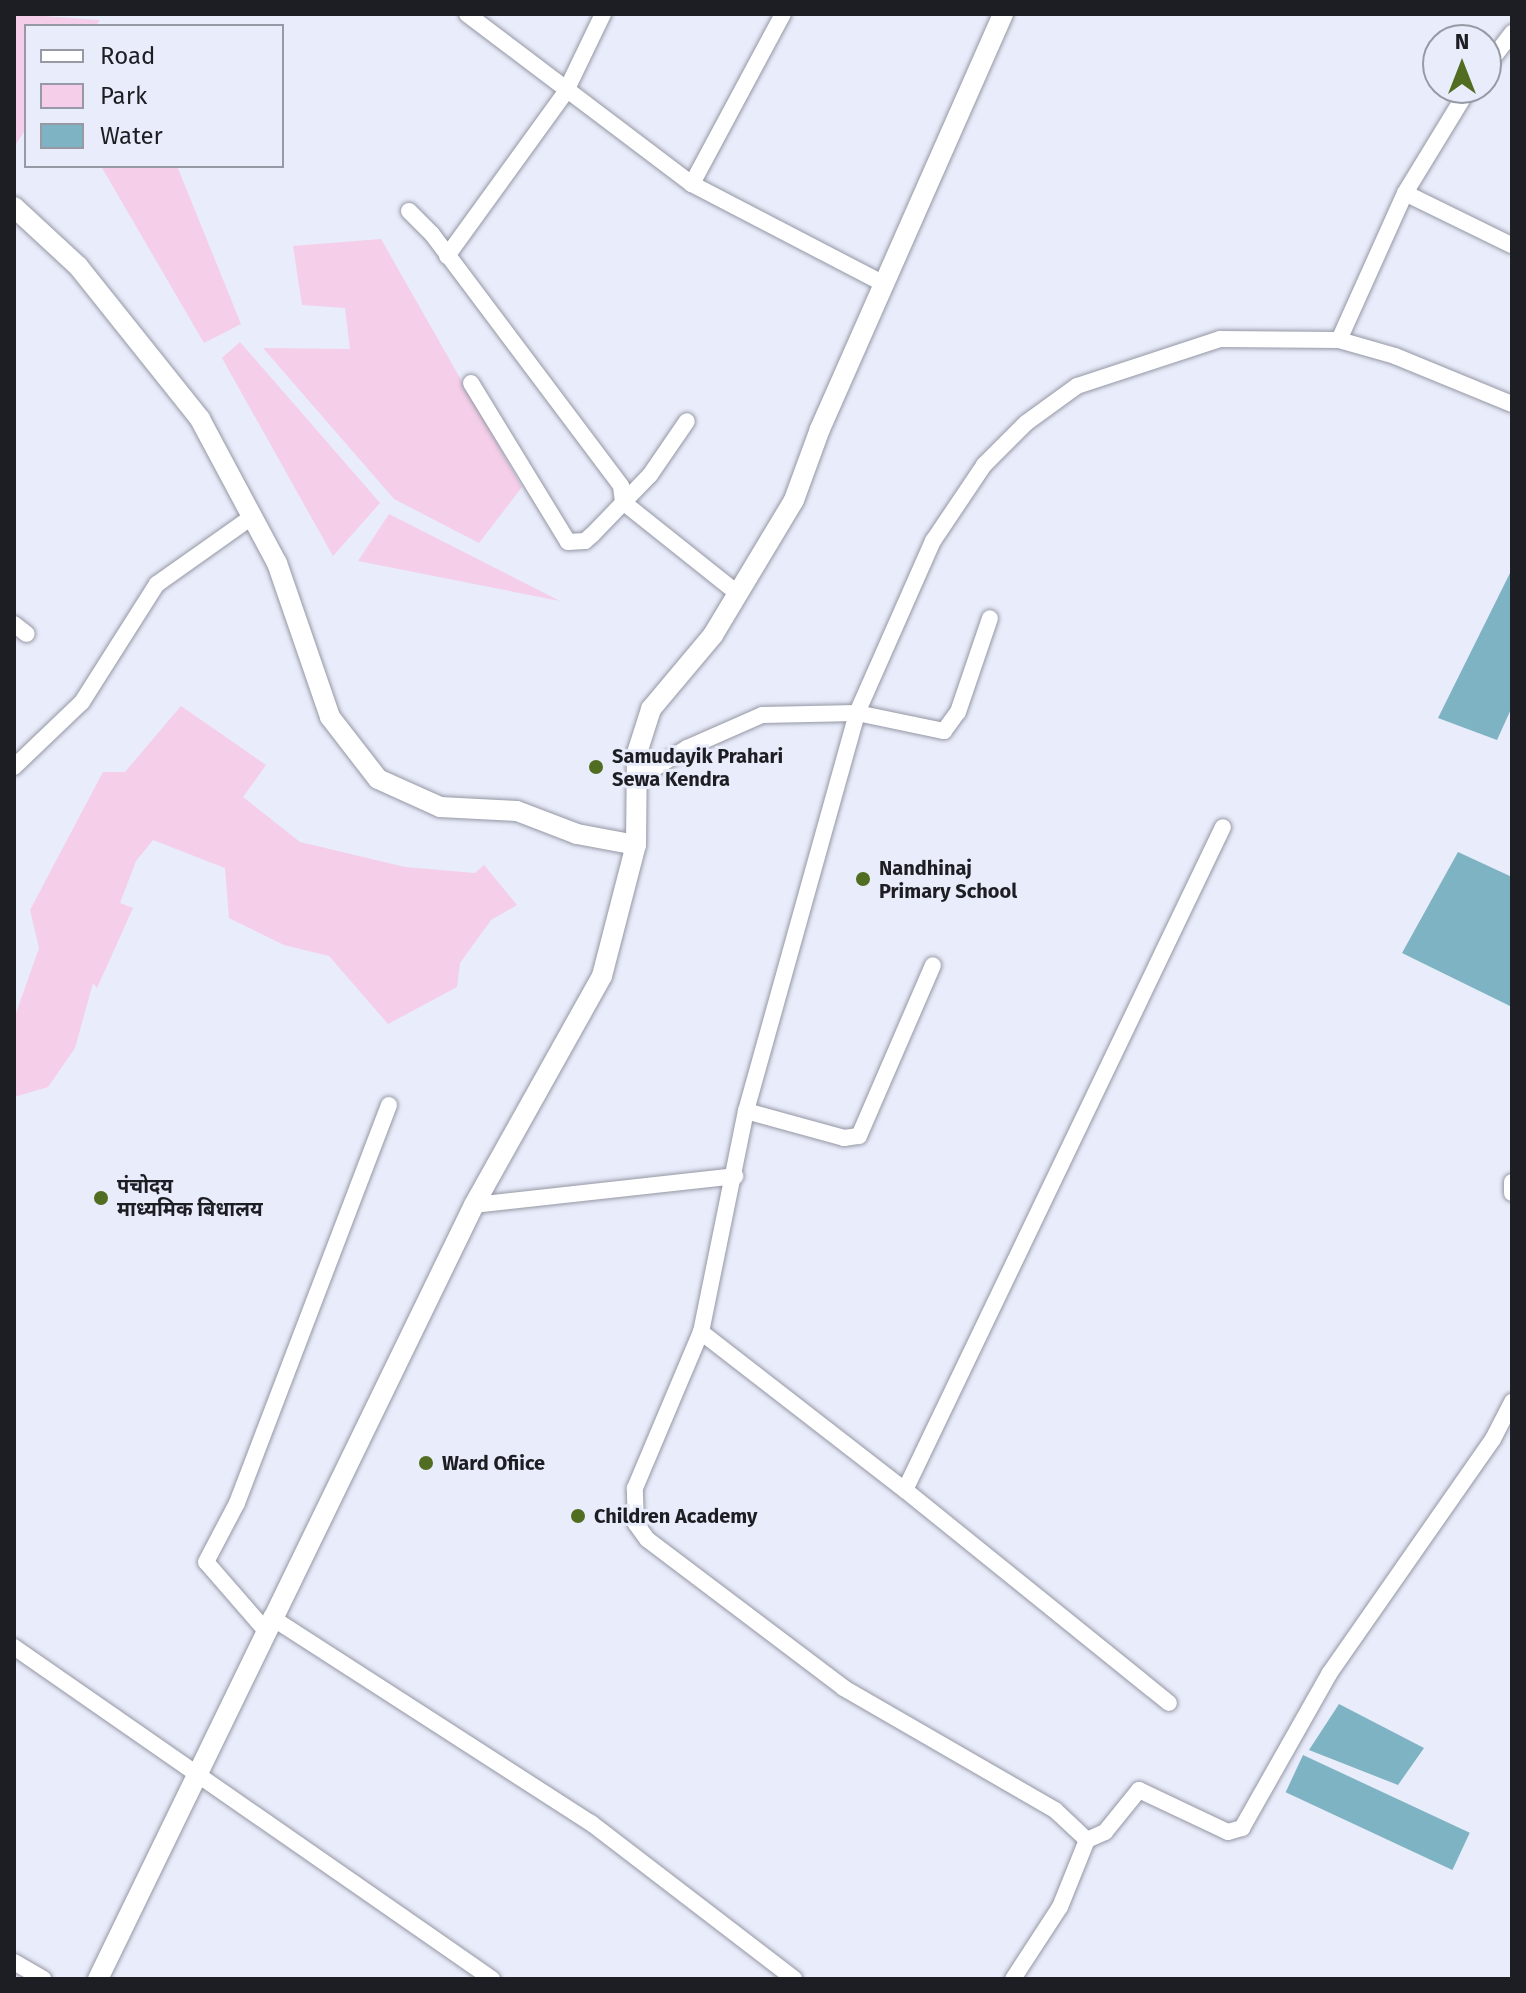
<!DOCTYPE html>
<html>
<head>
<meta charset="utf-8">
<style>
	body { margin:0 }
	#map { position:relative; width:1526px; height:1993px; overflow:hidden; background:#e9ecfa; font-family:"Fira Sans","Noto Sans Devanagari",sans-serif }
	div>[style] { position:absolute }
	.green>* { inset:0; background:#f5cee9 }
	.water>* { inset:0; background:#7eb3c3; transform-origin:0 0 }
	.roads { filter:drop-shadow(0 0 2px #9497a4) drop-shadow(0 0 2px #9497a4) }
	.minor>* { height:16px; margin:-8px; padding:0 8px; transform-origin:8px; border-radius:8px; background:#fff }
	.tertiary>* { height:20px; margin:-10px; padding:0 10px; transform-origin:10px; border-radius:10px; background:#fff }
	.dots>* { width:22px; height:22px; translate:-50% -50%; box-sizing:border-box; border:4px solid #e9ecfa; border-radius:50% }
	span { translate:-50% -50%; white-space:nowrap; text-align:center; line-height:1.15; -webkit-text-stroke:6px #e9ecfa; paint-order:stroke }
	.poi-label { font-size:20px; color:#1d1e23; font-weight:700 }
	.left { translate:0 -50%; text-align:left }
	.frame { position:absolute; inset:0; border:16px solid #1d1e23; pointer-events:none }
	.legend { position:absolute; left:24px; top:24px; width:260px; height:144px; box-sizing:border-box; background:#e9ecfa; border:2px solid #979aa4; margin:0; padding:10px 14px; list-style:none; font-size:24px; color:#1d1e23 }
	.legend li { display:flex; align-items:center; gap:16px; height:40px }
	.legend b { width:40px; border:2px solid #979aa4 }
	.north { position:absolute; left:1422px; top:24px; width:80px; height:80px; box-sizing:border-box; background:#e9ecfa; border:2px solid #979aa4; border-radius:50%; rotate:0deg; font-size:22px; font-weight:700; line-height:32px; text-align:center; color:#1d1e23 }
	.north::after { content:''; display:block; margin:auto; width:28px; height:36px; background:#506d21; clip-path:polygon(50% 0,100% 100%,50% 72%,0 100%) }
</style>
</head>
<body>
<div id="map">
	<div class="green">
		<i style="clip-path:polygon(14px 14px,100px 20px,96px 26px,26px 26px,26px 129px,14px 147px)"></i>
		<i style="clip-path:polygon(101px 166px,177px 166px,241px 324px,204px 343px)"></i>
		<i style="clip-path:polygon(381px 239px,522px 487px,479px 543px,394px 499px,263px 348px,350px 349px,345px 308px,302px 305px,293px 246px)"></i>
		<i style="clip-path:polygon(240px 342px,380px 503px,333px 556px,222px 358px)"></i>
		<i style="clip-path:polygon(389px 514px,560px 601px,358px 561px)"></i>
		<i style="clip-path:polygon(181px 706px,266px 765px,243px 797px,300px 842px,405px 867px,475px 873px,484px 865px,517px 905px,491px 920px,460px 963px,457px 987px,388px 1024px,329px 956px,284px 945px,229px 918px,225px 868px,153px 840px,136px 861px,120px 903px,133px 908px,97px 988px,93px 983px,75px 1048px,48px 1087px,14px 1097px,14px 1019px,39px 948px,30px 910px,103px 772px,125px 772px)"></i>
	</div>
	<div class="water">
		<i style="clip-path:polygon(1512px 569px,1512px 707px,1497px 740px,1438px 718px)"></i>
		<i style="clip-path:polygon(1458px 852px,1512px 877px,1512px 1007px,1402px 953px)"></i>
		<i style="clip-path:polygon(1339px 1704px,1424px 1748px,1398px 1785px,1309px 1750px)"></i>
		<i style="left:1303px;top:1755px;width:184px;height:41px;rotate:25deg"></i>
	</div>
	<div class="roads">
		<div class="minor">
			<i style="left:467px;top:14px;width:282px;rotate:37.1deg"></i>
			<i style="left:783px;top:14px;width:193px;rotate:118.2deg"></i>
			<i style="left:692px;top:184px;width:216px;rotate:27.5deg"></i>
			<i style="left:1486px;top:67px;width:43px;rotate:-52.6deg"></i>
			<i style="left:1405px;top:193px;width:118px;rotate:26.1deg"></i>
			<i style="left:409px;top:211px;width:33px;rotate:45deg"></i>
			<i style="left:432px;top:234px;width:315px;rotate:53.1deg"></i>
			<i style="left:621px;top:486px;width:16px;rotate:83deg"></i>
			<i style="left:623px;top:502px;width:146px;rotate:38.6deg"></i>
			<i style="left:447px;top:256px;width:201px;rotate:-54.1deg"></i>
			<i style="left:565px;top:93px;width:88px;rotate:-64.3deg"></i>
			<i style="left:1339px;top:340px;width:161px;rotate:-65.8deg"></i>
			<i style="left:1405px;top:193px;width:123px;rotate:-58.6deg"></i>
			<i style="left:471px;top:383px;width:186px;rotate:58.6deg"></i>
			<i style="left:568px;top:542px;width:17px;rotate:-3deg"></i>
			<i style="left:585px;top:541px;width:9px;rotate:-41deg"></i>
			<i style="left:592px;top:535px;width:83px;rotate:-46deg"></i>
			<i style="left:650px;top:475px;width:65px;rotate:-55.6deg"></i>
			<i style="left:14px;top:624px;width:16px;rotate:38deg"></i>
			<i style="left:14px;top:767px;width:94px;rotate:-43.7deg"></i>
			<i style="left:82px;top:702px;width:140px;rotate:-57.6deg"></i>
			<i style="left:157px;top:584px;width:118px;rotate:-35.3deg"></i>
			<i style="left:639px;top:778px;width:57px;rotate:-32deg"></i>
			<i style="left:687px;top:748px;width:82px;rotate:-23.7deg"></i>
			<i style="left:762px;top:715px;width:95px;rotate:-1.2deg"></i>
			<i style="left:857px;top:713px;width:89px;rotate:11.7deg"></i>
			<i style="left:944px;top:731px;width:24px;rotate:-54deg"></i>
			<i style="left:958px;top:712px;width:99px;rotate:-71.2deg"></i>
			<i style="left:746px;top:1111px;width:102px;rotate:15.4deg"></i>
			<i style="left:844px;top:1138px;width:15px;rotate:-8deg"></i>
			<i style="left:859px;top:1136px;width:186px;rotate:-66.6deg"></i>
			<i style="left:1512px;top:1182px;width:11px;rotate:90deg"></i>
			<i style="left:474px;top:1205px;width:263px;rotate:-6.3deg"></i>
			<i style="left:701px;top:1332px;width:258px;rotate:37.8deg"></i>
			<i style="left:905px;top:1490px;width:735px;rotate:-64.38deg"></i>
			<i style="left:905px;top:1490px;width:339px;rotate:38.9deg"></i>
			<i style="left:271px;top:1617px;width:381px;rotate:32.8deg"></i>
			<i style="left:591px;top:1823px;width:256px;rotate:37.5deg"></i>
			<i style="left:266px;top:1631px;width:91px;rotate:-131deg"></i>
			<i style="left:206px;top:1562px;width:67px;rotate:-62.3deg"></i>
			<i style="left:237px;top:1503px;width:426px;rotate:-69.1deg"></i>
			<i style="left:14px;top:1647px;width:582px;rotate:34.78deg"></i>
			<i style="left:1087px;top:1840px;width:20px;rotate:-24deg"></i>
			<i style="left:1105px;top:1832px;width:54px;rotate:-51deg"></i>
			<i style="left:1139px;top:1790px;width:98px;rotate:25.3deg"></i>
			<i style="left:1228px;top:1832px;width:15px;rotate:-16deg"></i>
			<i style="left:1242px;top:1828px;width:177px;rotate:-60.5deg"></i>
			<i style="left:1329px;top:1674px;width:287px;rotate:-55.1deg"></i>
			<i style="left:1493px;top:1439px;width:42px;rotate:-62.8deg"></i>
			<i style="left:14px;top:1962px;width:34px;rotate:30deg"></i>
			<i style="left:1013px;top:1979px;width:86px;rotate:-56.9deg"></i>
			<i style="left:1060px;top:1907px;width:72px;rotate:-68.1deg"></i>
			<i style="left:1087px;top:1840px;width:44px;rotate:-136.8deg"></i>
			<i style="left:1055px;top:1810px;width:244px;rotate:-150deg"></i>
			<i style="left:844px;top:1688px;width:247px;rotate:-142.9deg"></i>
			<i style="left:647px;top:1539px;width:19px;rotate:-126deg"></i>
			<i style="left:636px;top:1524px;width:36px;rotate:-92deg"></i>
			<i style="left:635px;top:1488px;width:169px;rotate:-67.1deg"></i>
			<i style="left:701px;top:1332px;width:226px;rotate:-78.5deg"></i>
			<i style="left:746px;top:1111px;width:413px;rotate:-74.4deg"></i>
			<i style="left:857px;top:713px;width:188px;rotate:-66.2deg"></i>
			<i style="left:933px;top:541px;width:92px;rotate:-56.1deg"></i>
			<i style="left:984px;top:465px;width:59px;rotate:-45deg"></i>
			<i style="left:1026px;top:423px;width:63px;rotate:-36deg"></i>
			<i style="left:1077px;top:386px;width:151px;rotate:-18.2deg"></i>
			<i style="left:1220px;top:339px;width:119px;rotate:0.5deg"></i>
			<i style="left:1339px;top:340px;width:58px;rotate:15.9deg"></i>
			<i style="left:1395px;top:356px;width:126px;rotate:22.3deg"></i>
		</div>
		<div class="tertiary">
			<i style="left:14px;top:207px;width:87px;rotate:42.7deg"></i>
			<i style="left:78px;top:266px;width:196px;rotate:51.4deg"></i>
			<i style="left:200px;top:419px;width:163px;rotate:61.9deg"></i>
			<i style="left:277px;top:563px;width:163px;rotate:71deg"></i>
			<i style="left:330px;top:717px;width:78px;rotate:52.3deg"></i>
			<i style="left:378px;top:779px;width:68px;rotate:24.3deg"></i>
			<i style="left:440px;top:807px;width:77px;rotate:3deg"></i>
			<i style="left:517px;top:811px;width:64px;rotate:21deg"></i>
			<i style="left:577px;top:834px;width:60px;rotate:10.6deg"></i>
			<i style="left:98px;top:1979px;width:860px;rotate:-64.09deg"></i>
			<i style="left:474px;top:1205px;width:262px;rotate:-60.8deg"></i>
			<i style="left:602px;top:976px;width:135px;rotate:-75.5deg"></i>
			<i style="left:636px;top:845px;width:92px;rotate:-89.4deg"></i>
			<i style="left:637px;top:753px;width:46px;rotate:-72.3deg"></i>
			<i style="left:651px;top:709px;width:97px;rotate:-50deg"></i>
			<i style="left:713px;top:635px;width:157px;rotate:-59deg"></i>
			<i style="left:794px;top:500px;width:76px;rotate:-69.9deg"></i>
			<i style="left:820px;top:429px;width:454px;rotate:-66.2deg"></i>
		</div>
	</div>
	<div class="dots">
		<i style="left:596px;top:767px;background:#506d21"></i>
		<i style="left:863px;top:879px;background:#506d21"></i>
		<i style="left:101px;top:1198px;background:#506d21"></i>
		<i style="left:426px;top:1463px;background:#506d21"></i>
		<i style="left:578px;top:1516px;background:#506d21"></i>
	</div>
	<div class="poi-label">
		<span class="left" style="left:612px;top:768px">Samudayik Prahari<br>Sewa Kendra</span>
		<span class="left" style="left:879px;top:880px">Nandhinaj<br>Primary School</span>
		<span class="left" style="left:117px;top:1198px">पंचोदय<br>माध्यमिक बिधालय</span>
		<span class="left" style="left:442px;top:1463px">Ward Ofiice</span>
		<span class="left" style="left:594px;top:1516px">Children Academy</span>
	</div>
	<div class="frame"></div>
	<ul class="legend">
	<li><b style="height:10px;background:#fff"></b>Road</li>
	<li><b style="height:22px;background:#f5cee9"></b>Park</li>
	<li><b style="height:22px;background:#7eb3c3"></b>Water</li>
	</ul>
	<div class="north">N</div>
</div>
</body>
</html>
